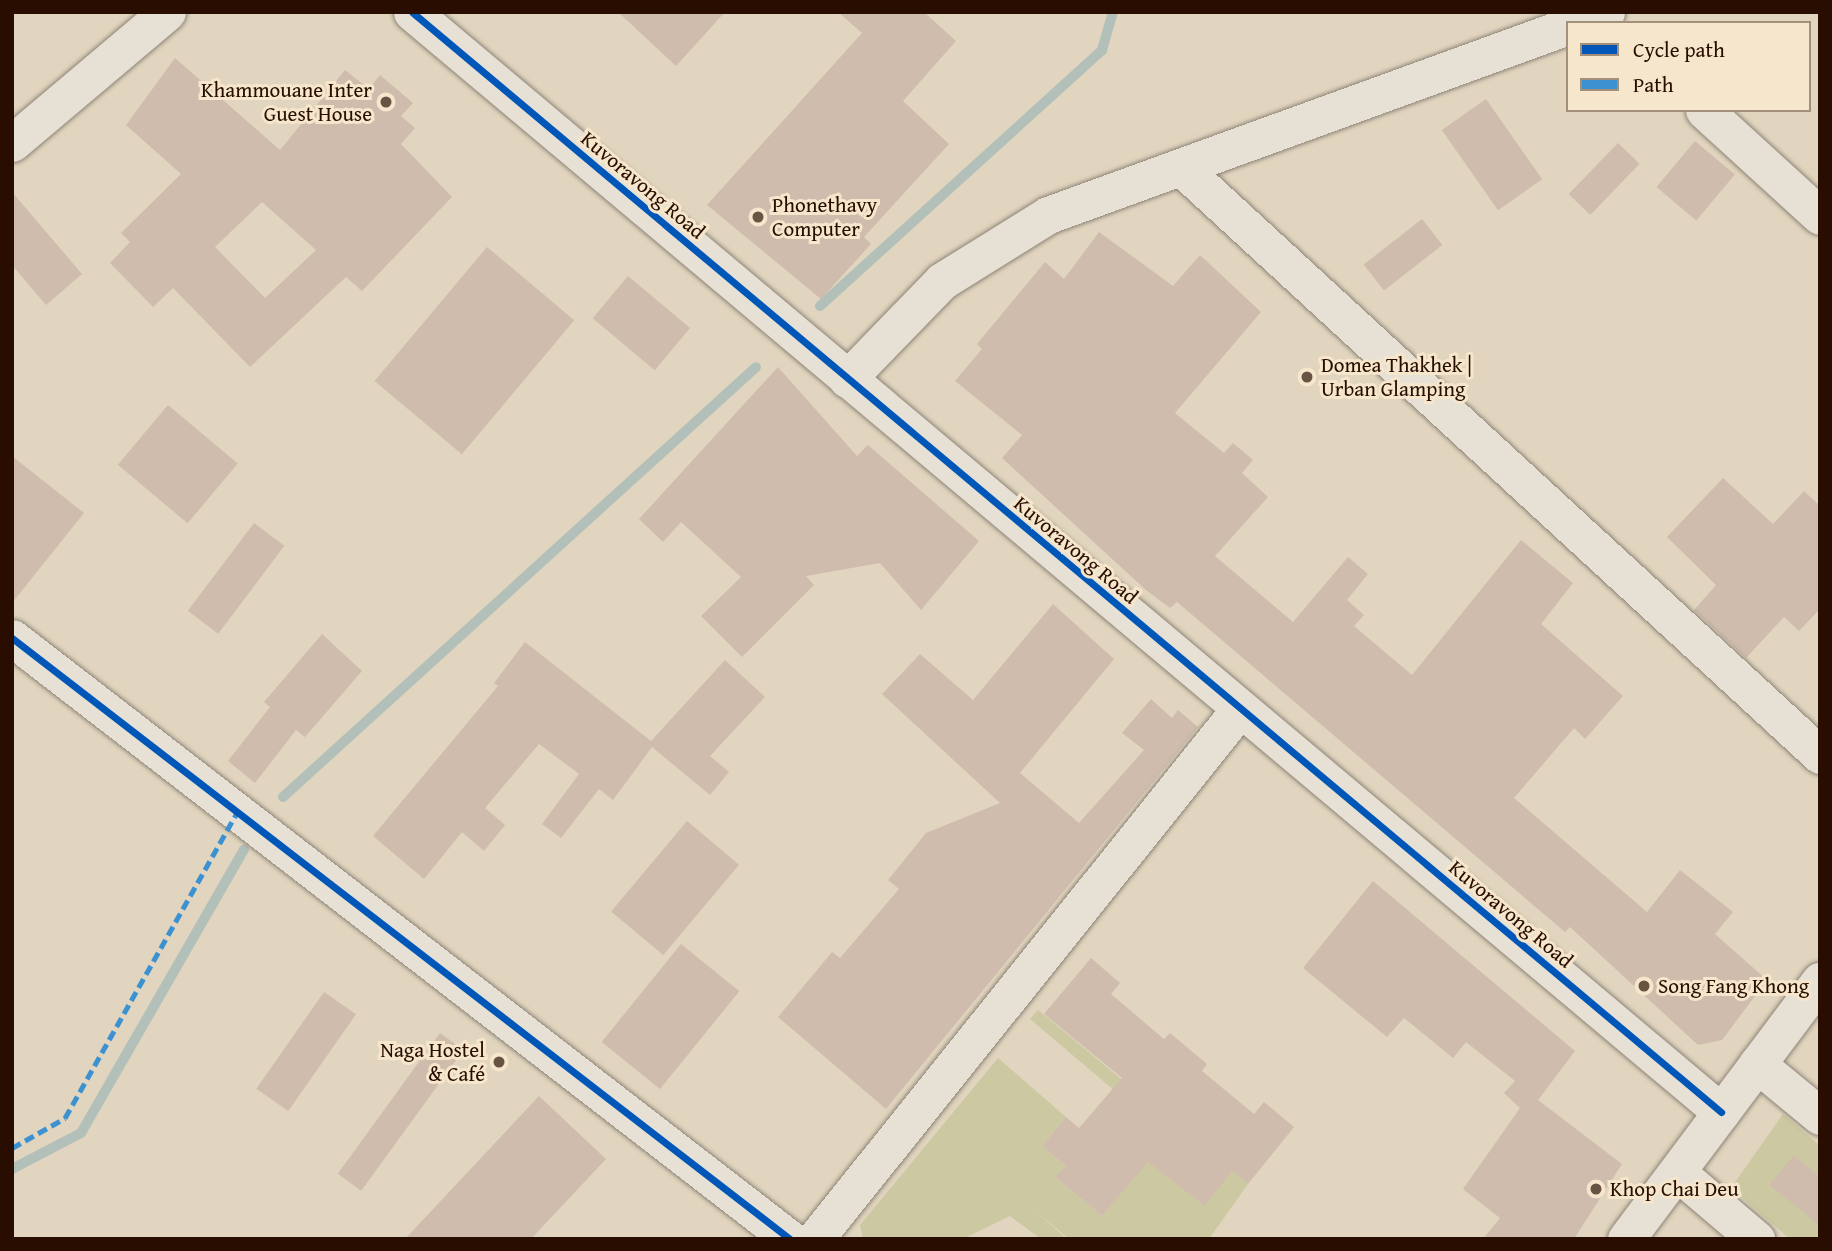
<!DOCTYPE html>
<html>
<head>
<meta charset="utf-8">
<style>
	body { margin:0 }
	#map { position:relative; width:1832px; height:1251px; overflow:hidden; background:#e1d5bf; font-family:"Gentium Book Plus",serif }
	div>[style] { position:absolute }
	.green>* { inset:0; background:#ccc9a2 }
	.stream>* { height:10px; margin:-5px; padding:0 5px; transform-origin:5px; border-radius:5px; background:#b3c0b9 }
	.building>* { inset:0; background:#cfbcad; transform-origin:0 0 }
	.roads { filter:drop-shadow(0 0 2px #8e8476) drop-shadow(0 0 2px #8e8476) }
	.minor>* { height:37px; margin:-18.5px; padding:0 18.5px; transform-origin:18.5px; border-radius:18.5px; background:#e7e0d5 }
	.quiet>* { height:5px; margin-top:-2.5px; transform-origin:0; background:repeating-linear-gradient(90deg,#3c92d0 0 10px,transparent 0 15px) }
	.cycleway>* { height:7px; margin:-3.5px; padding:0 3.5px; transform-origin:3.5px; border-radius:3.5px; background:#0057b8 }
	.dots>* { width:19px; height:19px; translate:-50% -50%; box-sizing:border-box; border:4px solid #f5e6cc; border-radius:50% }
	span { translate:-50% -50%; white-space:nowrap; text-align:center; line-height:1.15; -webkit-text-stroke:6px #f5e6cc; paint-order:stroke }
	.poi-label { font-size:21px; color:#280d00 }
	.right { translate:-100% -50%; text-align:right }
	.left { translate:0 -50%; text-align:left }
	.street-label { font-size:21px; color:#280d00 }
	.frame { position:absolute; inset:0; border:14px solid #280d00; pointer-events:none }
	.legend { position:absolute; left:1566px; top:21px; width:245px; height:91px; box-sizing:border-box; background:#f5e6cc; border:2px solid #a38f7a; margin:0; padding:9px 12px; list-style:none; font-size:21px; color:#280d00 }
	.legend li { display:flex; align-items:center; gap:14px; height:35px }
	.legend b { width:35px; border:2px solid #a38f7a }
</style>
</head>
<body>
<div id="map">
	<div class="green">
		<i style="clip-path:polygon(1038px 1010px,1248px 1184px,1209px 1239px,1069px 1239px,1033px 1209px,1067px 1239px,1041px 1239px,1010px 1216px,963px 1239px,863px 1239px,860px 1225px,998px 1058px,1066px 1117px,1042px 1146px,1066px 1166px,1056px 1178px,1102px 1216px,1150px 1159px,1148px 1119px,1030px 1019px)"></i>
		<i style="clip-path:polygon(1783px 1114px,1820px 1146px,1820px 1239px,1790px 1239px,1731px 1188px)"></i>
	</div>
	<div class="stream">
		<i style="left:820px;top:306px;width:381px;rotate:-42.2deg"></i>
		<i style="left:1102px;top:50px;width:40px;rotate:-74deg"></i>
		<i style="left:283px;top:797px;width:639px;rotate:-42.27deg"></i>
		<i style="left:12px;top:1169px;width:78px;rotate:-27.6deg"></i>
		<i style="left:81px;top:1133px;width:327px;rotate:-60.1deg"></i>
	</div>
	<div class="building">
		<i style="clip-path:polygon(618px 12px,725px 12px,676px 66px)"></i>
		<i style="clip-path:polygon(838px 12px,924px 12px,956px 41px,903px 101px,949px 144px,864px 237px,871px 244px,821px 299px,707px 205px,862px 33px)"></i>
		<i style="clip-path:polygon(evenodd,175px 58px,280px 150px,345px 70px,369px 89px,380px 75px,413px 103px,401px 116px,415px 128px,401px 144px,452px 197px,362px 291px,346px 277px,250px 367px,173px 288px,153px 307px,110px 263px,130px 242px,121px 233px,181px 174px,126px 125px,175px 58px,262px 202px,316px 250px,265px 298px,215px 247px,262px 202px)"></i>
		<i style="left:1486px;top:99px;width:98px;height:54px;rotate:55deg"></i>
		<i style="left:1695px;top:141px;width:52px;height:60px;rotate:40deg"></i>
		<i style="left:1618px;top:143px;width:30px;height:71px;rotate:44deg"></i>
		<i style="clip-path:polygon(12px 192px,82px 274px,46px 305px,12px 265px)"></i>
		<i style="left:1422px;top:219px;width:33px;height:74px;rotate:52deg"></i>
		<i style="clip-path:polygon(1099px 232px,1173px 286px,1200px 255px,1261px 312px,1175px 413px,1224px 453px,1233px 443px,1253px 460px,1242px 473px,1268px 497px,1215px 556px,1293px 622px,1348px 557px,1368px 574px,1347px 600px,1364px 615px,1354px 626px,1412px 675px,1521px 540px,1573px 583px,1541px 624px,1623px 696px,1585px 739px,1574px 728px,1514px 798px,1647px 912px,1680px 870px,1733px 912px,1715px 934px,1767px 980px,1722px 1040px,1698px 1045px,1570px 927px,1565px 932px,1177px 602px,1170px 608px,1146px 590px,1002px 458px,1022px 435px,955px 381px,982px 349px,977px 344px,1045px 262px,1064px 279px)"></i>
		<i style="left:487px;top:247px;width:114px;height:175px;rotate:40deg"></i>
		<i style="left:628px;top:276px;width:81px;height:55px;rotate:40deg"></i>
		<i style="clip-path:polygon(778px 367px,857px 456px,868px 445px,979px 541px,921px 610px,880px 563px,806px 576px,814px 585px,742px 657px,701px 616px,741px 577px,681px 522px,663px 542px,639px 519px)"></i>
		<i style="left:168px;top:405px;width:91px;height:78px;rotate:40deg"></i>
		<i style="clip-path:polygon(12px 456px,84px 513px,12px 603px)"></i>
		<i style="clip-path:polygon(1723px 478px,1773px 524px,1804px 491px,1820px 506px,1820px 609px,1799px 631px,1784px 617px,1746px 658px,1694px 610px,1716px 585px,1667px 537px)"></i>
		<i style="left:254px;top:523px;width:38px;height:110px;rotate:37deg"></i>
		<i style="clip-path:polygon(1053px 604px,1114px 659px,1020px 773px,1079px 823px,1144px 750px,1122px 733px,1151px 699px,1172px 718px,1178px 710px,1198px 727px,886px 1109px,778px 1017px,832px 952px,840px 958px,899px 889px,888px 880px,926px 833px,1000px 803px,882px 694px,920px 654px,973px 700px)"></i>
		<i style="clip-path:polygon(322px 634px,362px 671px,305px 737px,296px 730px,255px 783px,228px 761px,270px 707px,264px 702px)"></i>
		<i style="clip-path:polygon(525px 642px,651px 741px,725px 660px,765px 697px,710px 756px,729px 772px,710px 795px,652px 747px,613px 800px,599px 789px,561px 838px,542px 824px,579px 774px,539px 744px,485px 808px,505px 825px,484px 851px,462px 832px,424px 879px,373px 836px,498px 686px,494px 683px)"></i>
		<i style="left:687px;top:821px;width:68px;height:118px;rotate:40deg"></i>
		<i style="clip-path:polygon(1373px 881px,1575px 1051px,1538px 1100px,1622px 1164px,1574px 1239px,1483px 1239px,1500px 1218px,1463px 1189px,1520px 1108px,1504px 1093px,1515px 1081px,1466px 1042px,1453px 1058px,1404px 1018px,1387px 1037px,1303px 968px)"></i>
		<i style="left:681px;top:944px;width:75px;height:126px;rotate:39deg"></i>
		<i style="clip-path:polygon(1091px 958px,1120px 983px,1111px 994px,1164px 1039px,1170px 1033px,1207px 1064px,1202px 1071px,1254px 1114px,1264px 1102px,1294px 1127px,1248px 1184px,1232px 1171px,1205px 1206px,1148px 1162px,1102px 1216px,1055px 1177px,1066px 1166px,1042px 1146px,1066px 1117px,1079px 1128px,1122px 1078px,1044px 1014px)"></i>
		<i style="left:324px;top:992px;width:39px;height:118px;rotate:35deg"></i>
		<i style="left:440px;top:1033px;width:29px;height:174px;rotate:36deg"></i>
		<i style="clip-path:polygon(539px 1096px,606px 1159px,531px 1239px,405px 1239px)"></i>
		<i style="clip-path:polygon(1794px 1155px,1820px 1177px,1820px 1226px,1769px 1185px)"></i>
	</div>
	<div class="roads">
		<div class="minor">
			<i style="left:412px;top:12px;width:1710px;rotate:40.04deg"></i>
			<i style="left:1578px;top:23px;width:30px;rotate:-21deg"></i>
			<i style="left:1704px;top:110px;width:157px;rotate:42.4deg"></i>
			<i style="left:12px;top:143px;width:203px;rotate:-40.2deg"></i>
			<i style="left:1183px;top:169px;width:866px;rotate:42.61deg"></i>
			<i style="left:847px;top:379px;width:136px;rotate:-45.9deg"></i>
			<i style="left:942px;top:281px;width:125px;rotate:-31.9deg"></i>
			<i style="left:1048px;top:215px;width:553px;rotate:-19.97deg"></i>
			<i style="left:12px;top:638px;width:983px;rotate:37.69deg"></i>
			<i style="left:1757px;top:1064px;width:82px;rotate:39.5deg"></i>
			<i style="left:1677px;top:1172px;width:104px;rotate:40.3deg"></i>
			<i style="left:815px;top:1239px;width:678px;rotate:-51.29deg"></i>
			<i style="left:1626px;top:1239px;width:323px;rotate:-53.1deg"></i>
		</div>
	</div>
	<div class="quiet">
		<i style="left:12px;top:1148px;width:61px;rotate:-29.5deg"></i>
		<i style="left:65px;top:1118px;width:352px;rotate:-60.6deg"></i>
	</div>
	<div class="cycleway">
		<i style="left:412px;top:12px;width:1710px;rotate:40.04deg"></i>
		<i style="left:12px;top:638px;width:983px;rotate:37.69deg"></i>
	</div>
	<div class="dots">
		<i style="left:386px;top:102px;background:#695343"></i>
		<i style="left:758px;top:217px;background:#695343"></i>
		<i style="left:1307px;top:377px;background:#695343"></i>
		<i style="left:1644px;top:986px;background:#695343"></i>
		<i style="left:499px;top:1062px;background:#695343"></i>
		<i style="left:1596px;top:1189px;background:#695343"></i>
	</div>
	<div class="poi-label">
		<span class="right" style="left:372px;top:102px">Khammouane Inter<br>Guest House</span>
		<span class="left" style="left:772px;top:217px">Phonethavy<br>Computer</span>
		<span class="left" style="left:1321px;top:377px">Domea Thakhek |<br>Urban Glamping</span>
		<span class="left" style="left:1658px;top:986px">Song Fang Khong</span>
		<span class="right" style="left:485px;top:1062px">Naga Hostel<br>&amp; Café</span>
		<span class="left" style="left:1610px;top:1189px">Khop Chai Deu</span>
	</div>
	<div class="street-label">
		<span style="left:643px;top:185px;rotate:40deg">Kuvoravong Road</span>
		<span style="left:1076px;top:550px;rotate:40deg">Kuvoravong Road</span>
		<span style="left:1511px;top:914px;rotate:40deg">Kuvoravong Road</span>
	</div>
	<div class="frame"></div>
	<ul class="legend">
	<li><b style="height:9px;background:#0057b8"></b>Cycle path</li>
	<li><b style="height:9px;background:#3c92d0"></b>Path</li>
	</ul>
</div>
</body>
</html>
